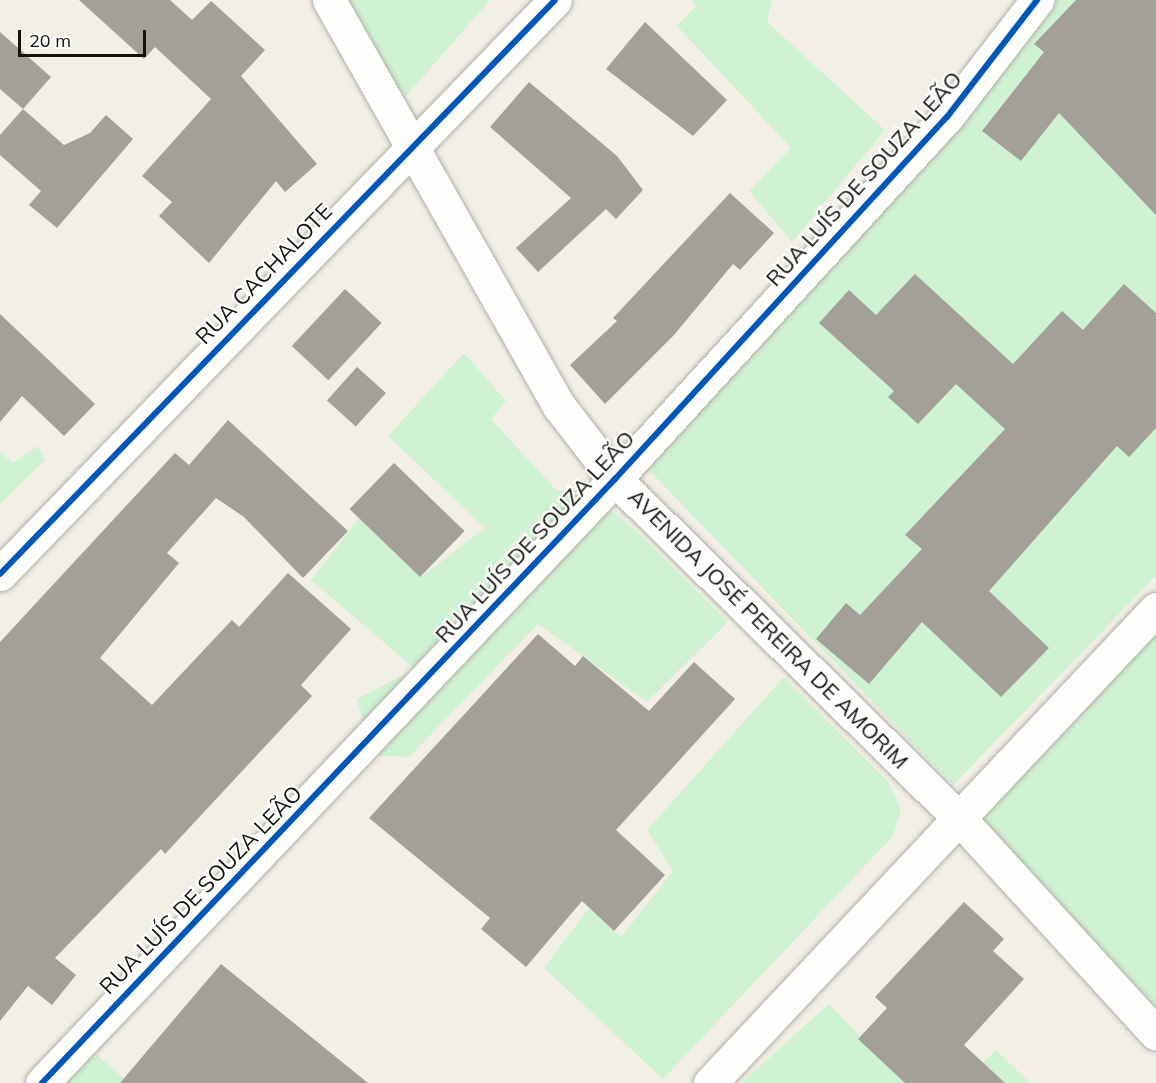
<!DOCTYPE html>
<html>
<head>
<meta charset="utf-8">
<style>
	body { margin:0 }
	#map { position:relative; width:1156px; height:1083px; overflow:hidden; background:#f2efe7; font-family:Mulish,sans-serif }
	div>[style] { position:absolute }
	.green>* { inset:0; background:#cff2d2 }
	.building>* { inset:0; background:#a3a09a; transform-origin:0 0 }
	.roads { filter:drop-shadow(0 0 2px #b1aea8) drop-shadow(0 0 2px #b1aea8) }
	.minor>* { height:33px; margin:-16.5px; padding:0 16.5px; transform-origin:16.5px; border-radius:16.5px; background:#fdfdfb }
	.major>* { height:33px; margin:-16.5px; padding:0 16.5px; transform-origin:16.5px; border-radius:16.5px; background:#fdfdfb }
	.cycleway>* { height:6px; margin:-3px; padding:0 3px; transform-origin:3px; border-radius:3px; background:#0057b8 }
	span { translate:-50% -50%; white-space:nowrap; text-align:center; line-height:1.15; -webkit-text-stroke:4.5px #fff; paint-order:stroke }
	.street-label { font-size:22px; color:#14120d }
	.scale { position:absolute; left:18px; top:30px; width:128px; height:27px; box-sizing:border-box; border:3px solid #14120d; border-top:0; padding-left:8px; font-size:18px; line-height:21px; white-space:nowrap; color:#14120d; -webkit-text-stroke:4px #fff; paint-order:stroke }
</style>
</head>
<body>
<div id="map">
	<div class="green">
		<i style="clip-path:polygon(343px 0,490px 0,400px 103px)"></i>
		<i style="clip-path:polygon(691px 0,772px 0,767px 22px,885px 130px,792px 242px,749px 191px,791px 148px,677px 26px,696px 6px)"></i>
		<i style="clip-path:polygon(1050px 0,1156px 0,1156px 576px,953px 785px,644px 465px)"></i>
		<i style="clip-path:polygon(evenodd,464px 353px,506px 401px,491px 419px,557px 491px,585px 489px,636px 531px,728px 622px,647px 702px,538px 624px,409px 757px,371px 755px,357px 699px,415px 669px,311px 580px,359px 518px,421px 577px,485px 528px,388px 436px,464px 353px,541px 511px,449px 628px,448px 628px,508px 549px,541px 511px)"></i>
		<i style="clip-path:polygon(38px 446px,45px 460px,0 504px,0 452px,13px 463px)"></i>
		<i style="clip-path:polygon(1156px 631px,1156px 1015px,974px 815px)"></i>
		<i style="clip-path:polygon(784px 677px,889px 783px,901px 810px,893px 836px,663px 1079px,544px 968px,589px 908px,621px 937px,673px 871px,647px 830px)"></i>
		<i style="clip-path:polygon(829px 1004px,905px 1083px,741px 1083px)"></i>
		<i style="clip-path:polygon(996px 1050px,1030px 1083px,961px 1083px)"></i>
		<i style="clip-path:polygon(93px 1052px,130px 1083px,64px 1083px)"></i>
	</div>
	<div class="building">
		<i style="clip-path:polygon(79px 0,170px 0,192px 20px,211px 1px,265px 50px,241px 76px,317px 164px,285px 192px,276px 181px,209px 263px,159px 216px,172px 202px,142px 176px,211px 99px,155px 47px,144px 59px)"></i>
		<i style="clip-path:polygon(1076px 0,1156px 0,1156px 215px,1059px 113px,1021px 161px,982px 131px,1044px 52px,1034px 44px)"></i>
		<i style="clip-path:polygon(645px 22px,727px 100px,693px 136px,606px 69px)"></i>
		<i style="clip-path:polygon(0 32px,51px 77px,23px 109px,0 89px)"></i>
		<i style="clip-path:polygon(529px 82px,617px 156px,643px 190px,616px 219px,606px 209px,538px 272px,516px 248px,571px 198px,490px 127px)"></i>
		<i style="clip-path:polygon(23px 109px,64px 145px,90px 133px,106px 115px,133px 139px,57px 228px,29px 205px,41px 191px,0 155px,0 135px)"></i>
		<i style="clip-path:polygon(730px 193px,774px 233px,740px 270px,733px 264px,674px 335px,605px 404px,570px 365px,617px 321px,613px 318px)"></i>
		<i style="clip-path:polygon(915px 274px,1013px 364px,1062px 311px,1083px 330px,1124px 284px,1156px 313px,1156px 428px,1129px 457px,1117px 446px,989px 591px,1049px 648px,1001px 697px,922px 622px,869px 684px,816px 639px,846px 603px,860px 615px,922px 549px,905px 535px,1005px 429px,956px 384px,918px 424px,888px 397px,894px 391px,819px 323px,849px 290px,876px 315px)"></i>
		<i style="left:345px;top:289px;width:50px;height:78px;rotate:43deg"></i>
		<i style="clip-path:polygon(0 314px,95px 404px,64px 436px,22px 396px,0 422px)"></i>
		<i style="left:357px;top:367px;width:39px;height:45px;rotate:42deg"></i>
		<i style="clip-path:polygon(228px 420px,348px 531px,303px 578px,244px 517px,216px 498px,167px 553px,179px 563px,100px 658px,152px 705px,232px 620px,239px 627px,288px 573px,351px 629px,301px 685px,312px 696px,165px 854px,161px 849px,55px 958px,76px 975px,52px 1005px,28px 986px,0 1021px,0 642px,175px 453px,189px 465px)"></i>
		<i style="left:394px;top:463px;width:98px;height:64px;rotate:44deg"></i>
		<i style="clip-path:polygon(538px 634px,575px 666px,583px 656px,649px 711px,694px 662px,735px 699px,616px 830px,665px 875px,614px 931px,582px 901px,526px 967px,481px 929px,490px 918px,369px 818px)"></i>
		<i style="clip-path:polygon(964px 902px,1004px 939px,993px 951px,1024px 979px,964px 1045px,1005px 1083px,905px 1083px,858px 1039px,887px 1008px,875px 997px)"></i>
		<i style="clip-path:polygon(221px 964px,368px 1083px,120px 1083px)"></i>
	</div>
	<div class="roads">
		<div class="minor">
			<i style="left:0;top:574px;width:798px;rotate:-45.96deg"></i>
			<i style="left:1156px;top:609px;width:287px;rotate:133.3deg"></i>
			<i style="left:959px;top:818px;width:292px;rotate:47.6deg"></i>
			<i style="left:42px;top:1083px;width:833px;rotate:-46.51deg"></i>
			<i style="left:615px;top:479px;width:491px;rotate:-47.5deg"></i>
			<i style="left:947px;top:117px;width:148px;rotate:-52.4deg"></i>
		</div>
		<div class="major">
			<i style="left:329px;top:0;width:467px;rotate:60.5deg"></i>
			<i style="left:559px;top:406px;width:92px;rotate:52.5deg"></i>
			<i style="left:615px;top:479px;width:483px;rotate:44.6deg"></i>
			<i style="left:959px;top:818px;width:364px;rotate:133.2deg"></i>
		</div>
	</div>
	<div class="cycleway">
		<i style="left:0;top:574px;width:798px;rotate:-45.96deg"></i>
		<i style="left:42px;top:1083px;width:833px;rotate:-46.51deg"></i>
		<i style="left:615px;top:479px;width:491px;rotate:-47.5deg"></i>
		<i style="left:947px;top:117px;width:148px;rotate:-52.4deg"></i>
	</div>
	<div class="street-label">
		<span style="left:864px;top:179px;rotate:-48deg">RUA LUÍS DE SOUZA LEÃO</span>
		<span style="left:264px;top:274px;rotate:-46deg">RUA CACHALOTE</span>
		<span style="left:535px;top:537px;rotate:-47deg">RUA LUÍS DE SOUZA LEÃO</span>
		<span style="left:768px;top:629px;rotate:45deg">AVENIDA JOSÉ PEREIRA DE AMORIM</span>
		<span style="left:201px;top:890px;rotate:-46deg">RUA LUÍS DE SOUZA LEÃO</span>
	</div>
	<div class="scale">20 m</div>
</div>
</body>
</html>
